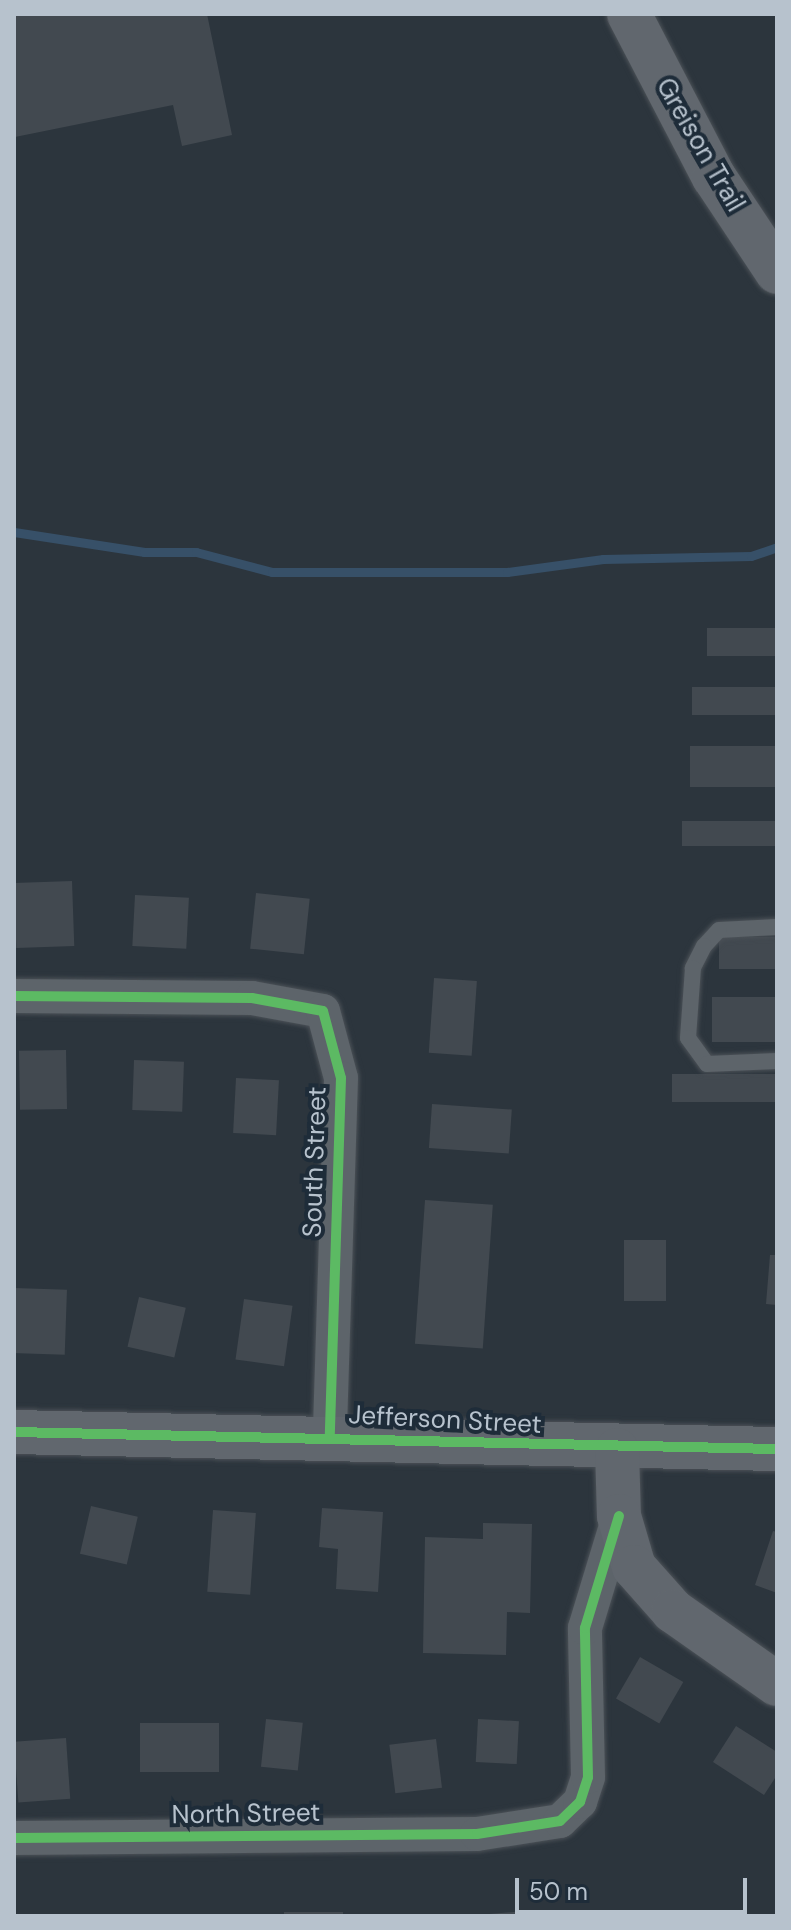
<!DOCTYPE html>
<html>
<head>
<meta charset="utf-8">
<style>
	body { margin:0 }
	#map { position:relative; width:791px; height:1930px; overflow:hidden; background:#2c353d; font-family:"DM Sans",sans-serif }
	div>[style] { position:absolute }
	.stream>* { height:9px; margin:-4.5px; padding:0 4.5px; transform-origin:4.5px; border-radius:4.5px; background:#375068 }
	.building>* { inset:0; background:#424950; transform-origin:0 0 }
	.roads { filter:drop-shadow(0 0 2px #4b5157) drop-shadow(0 0 2px #4b5157) }
	.lane>* { height:16px; margin:-8px; padding:0 8px; transform-origin:8px; border-radius:8px; background:#5d646a }
	.street>* { height:34px; margin:-17px; padding:0 17px; transform-origin:17px; border-radius:17px; background:#5d646a }
	.secondary>* { height:44px; margin:-22px; padding:0 22px; transform-origin:22px; border-radius:22px; background:#61676e }
	.cycleway>* { height:10px; margin:-5px; padding:0 5px; transform-origin:5px; border-radius:5px; background:#5cba63 }
	span { translate:-50% -50%; white-space:nowrap; text-align:center; line-height:1.15; -webkit-text-stroke:8px #1e2c39; paint-order:stroke }
	.street-label { font-size:26px; color:#b7c2cd }
	.frame { position:absolute; inset:0; border:16px solid #b7c2cd; pointer-events:none }
	.scale { position:absolute; left:515px; top:1878px; width:232px; height:36px; box-sizing:border-box; border:4px solid #b7c2cd; border-top:0; padding-left:10px; font-size:24px; line-height:28px; white-space:nowrap; color:#b7c2cd; -webkit-text-stroke:6px #1e2c39; paint-order:stroke }
</style>
</head>
<body>
<div id="map">
	<div class="stream">
		<i style="left:14px;top:532px;width:132px;rotate:8.7deg"></i>
		<i style="left:144px;top:552px;width:52px"></i>
		<i style="left:196px;top:552px;width:79px;rotate:14.7deg"></i>
		<i style="left:272px;top:572px;width:235px"></i>
		<i style="left:507px;top:572px;width:97px;rotate:-7.7deg"></i>
		<i style="left:603px;top:559px;width:148px;rotate:-1.2deg"></i>
		<i style="left:751px;top:556px;width:28px;rotate:-19deg"></i>
	</div>
	<div class="building">
		<i style="clip-path:polygon(14px 14px,207px 14px,232px 135px,182px 146px,173px 105px,15px 137px)"></i>
		<i style="left:777px;top:628px;width:28px;height:70px;rotate:90deg"></i>
		<i style="left:777px;top:687px;width:28px;height:85px;rotate:90deg"></i>
		<i style="left:777px;top:746px;width:41px;height:87px;rotate:90deg"></i>
		<i style="left:777px;top:821px;width:25px;height:95px;rotate:90deg"></i>
		<i style="left:72px;top:881px;width:65px;height:58px;rotate:88deg"></i>
		<i style="left:256px;top:893px;width:54px;height:56px;rotate:6deg"></i>
		<i style="left:135px;top:895px;width:54px;height:51px;rotate:3deg"></i>
		<i style="left:777px;top:937px;width:32px;height:58px;rotate:90deg"></i>
		<i style="left:434px;top:978px;width:43px;height:75px;rotate:4deg"></i>
		<i style="left:777px;top:997px;width:45px;height:65px;rotate:90deg"></i>
		<i style="left:66px;top:1050px;width:59px;height:47px;rotate:89deg"></i>
		<i style="left:134px;top:1060px;width:50px;height:50px;rotate:2deg"></i>
		<i style="left:777px;top:1074px;width:28px;height:105px;rotate:90deg"></i>
		<i style="left:236px;top:1078px;width:43px;height:55px;rotate:3deg"></i>
		<i style="left:432px;top:1104px;width:80px;height:44px;rotate:4deg"></i>
		<i style="left:425px;top:1200px;width:68px;height:144px;rotate:4deg"></i>
		<i style="left:624px;top:1240px;width:42px;height:61px"></i>
		<i style="clip-path:polygon(770px 1255px,777px 1255px,777px 1305px,766px 1304px)"></i>
		<i style="left:14px;top:1288px;width:53px;height:65px;rotate:2deg"></i>
		<i style="left:139px;top:1297px;width:48px;height:51px;rotate:13deg"></i>
		<i style="left:244px;top:1299px;width:49px;height:61px;rotate:8deg"></i>
		<i style="left:91px;top:1506px;width:48px;height:49px;rotate:13deg"></i>
		<i style="clip-path:polygon(322px 1508px,383px 1512px,378px 1592px,336px 1589px,338px 1549px,319px 1547px)"></i>
		<i style="left:213px;top:1510px;width:43px;height:82px;rotate:4deg"></i>
		<i style="clip-path:polygon(483px 1523px,532px 1524px,530px 1613px,507px 1612px,506px 1655px,423px 1653px,425px 1537px,483px 1539px)"></i>
		<i style="clip-path:polygon(773px 1531px,777px 1532px,777px 1593px,755px 1585px)"></i>
		<i style="left:640px;top:1657px;width:50px;height:48px;rotate:30deg"></i>
		<i style="left:266px;top:1719px;width:37px;height:48px;rotate:6deg"></i>
		<i style="left:478px;top:1719px;width:41px;height:43px;rotate:3deg"></i>
		<i style="left:140px;top:1723px;width:79px;height:49px"></i>
		<i style="clip-path:polygon(736px 1726px,777px 1752px,777px 1775px,764px 1795px,713px 1762px)"></i>
		<i style="left:66px;top:1738px;width:61px;height:52px;rotate:86deg"></i>
		<i style="left:436px;top:1739px;width:49px;height:47px;rotate:83deg"></i>
		<i style="clip-path:polygon(536px 1910px,536px 1916px,489px 1916px,489px 1914px)"></i>
		<i style="left:284px;top:1912px;width:59px;height:4px"></i>
	</div>
	<div class="roads">
		<div class="lane">
			<i style="left:777px;top:927px;width:58px;rotate:177deg"></i>
			<i style="left:719px;top:930px;width:22px;rotate:133deg"></i>
			<i style="left:704px;top:946px;width:25px;rotate:117deg"></i>
			<i style="left:693px;top:968px;width:70px;rotate:94.1deg"></i>
			<i style="left:688px;top:1038px;width:32px;rotate:54deg"></i>
			<i style="left:707px;top:1064px;width:70px;rotate:-2.5deg"></i>
		</div>
		<div class="street">
			<i style="left:14px;top:996px;width:238px;rotate:0.5deg"></i>
			<i style="left:252px;top:998px;width:72px;rotate:10.4deg"></i>
			<i style="left:323px;top:1011px;width:69px;rotate:75deg"></i>
			<i style="left:341px;top:1078px;width:358px;rotate:91.8deg"></i>
			<i style="left:14px;top:1838px;width:463px;rotate:-0.5deg"></i>
			<i style="left:477px;top:1834px;width:84px;rotate:-8.9deg"></i>
			<i style="left:560px;top:1821px;width:28px;rotate:-44deg"></i>
			<i style="left:580px;top:1802px;width:26px;rotate:-72deg"></i>
			<i style="left:588px;top:1777px;width:149px;rotate:-91.2deg"></i>
			<i style="left:585px;top:1628px;width:117px;rotate:-73.1deg"></i>
		</div>
		<div class="secondary">
			<i style="left:629px;top:14px;width:184px;rotate:62.5deg"></i>
			<i style="left:714px;top:177px;width:114px;rotate:56.4deg"></i>
			<i style="left:14px;top:1432px;width:763px;rotate:1.28deg"></i>
			<i style="left:617px;top:1450px;width:66px;rotate:88.3deg"></i>
			<i style="left:619px;top:1516px;width:53px;rotate:73.6deg"></i>
			<i style="left:634px;top:1567px;width:59px;rotate:48.4deg"></i>
			<i style="left:673px;top:1611px;width:127px;rotate:35.1deg"></i>
		</div>
	</div>
	<div class="cycleway">
		<i style="left:14px;top:996px;width:238px;rotate:0.5deg"></i>
		<i style="left:252px;top:998px;width:72px;rotate:10.4deg"></i>
		<i style="left:323px;top:1011px;width:69px;rotate:75deg"></i>
		<i style="left:341px;top:1078px;width:358px;rotate:91.8deg"></i>
		<i style="left:14px;top:1432px;width:763px;rotate:1.28deg"></i>
		<i style="left:14px;top:1838px;width:463px;rotate:-0.5deg"></i>
		<i style="left:477px;top:1834px;width:84px;rotate:-8.9deg"></i>
		<i style="left:560px;top:1821px;width:28px;rotate:-44deg"></i>
		<i style="left:580px;top:1802px;width:26px;rotate:-72deg"></i>
		<i style="left:588px;top:1777px;width:149px;rotate:-91.2deg"></i>
		<i style="left:585px;top:1628px;width:117px;rotate:-73.1deg"></i>
	</div>
	<div class="street-label">
		<span style="left:700px;top:145px;rotate:60deg">Greison Trail</span>
		<span style="left:315px;top:1162px;rotate:-88deg">South Street</span>
		<span style="left:445px;top:1420px;rotate:3deg">Jefferson Street</span>
		<span style="left:246px;top:1814px;rotate:-1deg">North Street</span>
	</div>
	<div class="frame"></div>
	<div class="scale">50 m</div>
</div>
</body>
</html>
